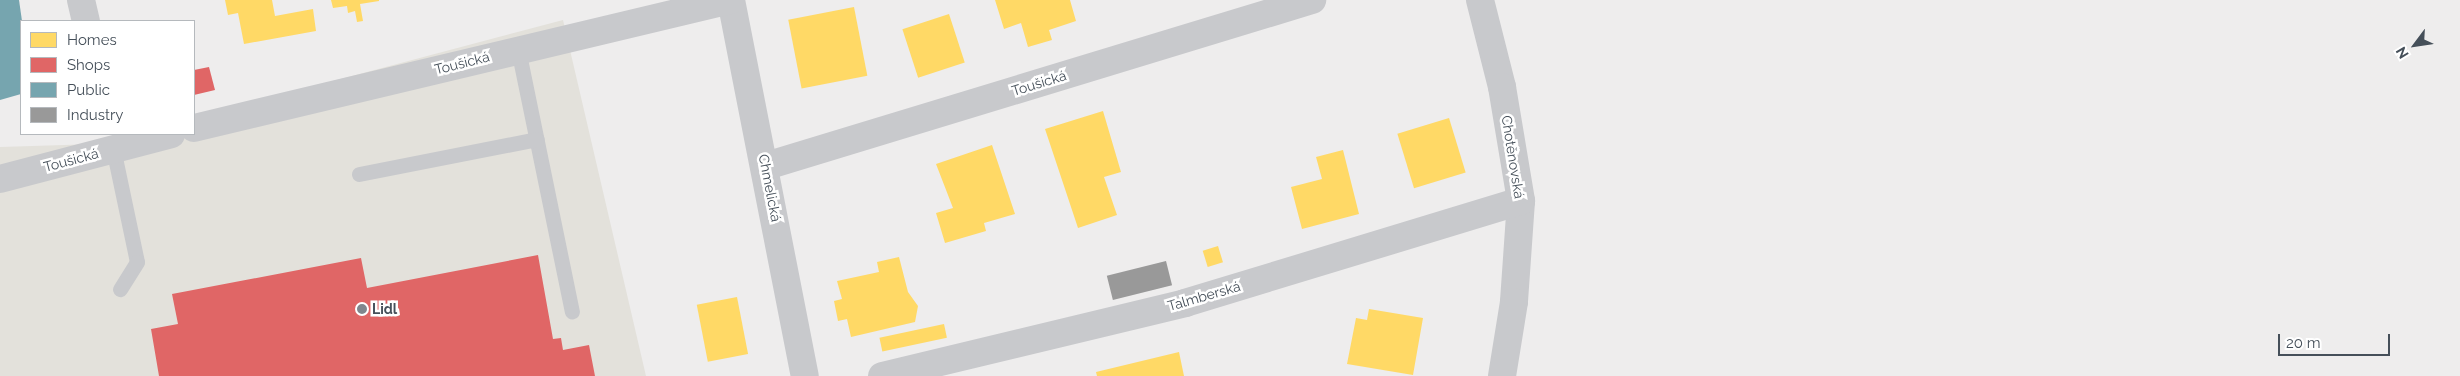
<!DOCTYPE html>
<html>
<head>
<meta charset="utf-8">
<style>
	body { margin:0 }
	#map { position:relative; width:2460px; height:376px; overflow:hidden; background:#eeeded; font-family:Raleway,sans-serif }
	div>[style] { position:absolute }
	.commercial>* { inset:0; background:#e3e1db }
	.homes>* { inset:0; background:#ffd966; transform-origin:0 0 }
	.shops>* { inset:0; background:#e06666 }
	.public>* { inset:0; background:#76a5af }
	.industry>* { inset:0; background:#999; transform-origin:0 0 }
	.lane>* { height:15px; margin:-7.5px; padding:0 7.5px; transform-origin:7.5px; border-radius:7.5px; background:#c8c9cc }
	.street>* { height:28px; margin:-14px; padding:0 14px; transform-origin:14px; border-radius:14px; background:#c8c9cc }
	.dots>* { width:14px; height:14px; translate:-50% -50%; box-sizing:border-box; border:2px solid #fff; border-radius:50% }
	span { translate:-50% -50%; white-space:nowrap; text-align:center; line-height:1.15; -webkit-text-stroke:5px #fff; paint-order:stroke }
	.street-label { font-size:14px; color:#454f59 }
	.poi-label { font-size:14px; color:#454f59; font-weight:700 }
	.left { translate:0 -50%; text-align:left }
	.legend { position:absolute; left:20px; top:20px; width:175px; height:115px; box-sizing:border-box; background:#fff; border:1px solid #b5b9bd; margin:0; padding:6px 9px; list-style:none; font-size:15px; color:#454f59 }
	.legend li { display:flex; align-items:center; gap:10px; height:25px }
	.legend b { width:25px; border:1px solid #b5b9bd }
	.north { position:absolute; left:2390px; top:20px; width:50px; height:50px; -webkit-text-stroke:4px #fff; paint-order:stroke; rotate:239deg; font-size:14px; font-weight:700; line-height:20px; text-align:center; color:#454f59 }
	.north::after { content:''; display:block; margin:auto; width:18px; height:22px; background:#454f59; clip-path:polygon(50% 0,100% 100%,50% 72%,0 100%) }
	.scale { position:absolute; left:2278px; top:334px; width:112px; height:22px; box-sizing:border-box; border:2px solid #454f59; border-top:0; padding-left:6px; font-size:15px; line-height:18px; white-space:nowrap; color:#454f59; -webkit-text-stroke:4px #fff; paint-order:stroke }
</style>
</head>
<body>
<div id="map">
	<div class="commercial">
		<i style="clip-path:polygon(563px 20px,646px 376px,0 376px,0 147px,96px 144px,194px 134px,194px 118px)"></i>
	</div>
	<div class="homes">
		<i style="clip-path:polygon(225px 0,272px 0,275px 16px,313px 9px,316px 31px,244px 44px,238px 13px,228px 15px)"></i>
		<i style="clip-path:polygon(331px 0,379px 0,379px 1px,360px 4px,363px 21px,357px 22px,355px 11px,348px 13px,347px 6px,333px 8px)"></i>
		<i style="clip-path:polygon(995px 0,1070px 0,1076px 21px,1049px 30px,1052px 40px,1028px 47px,1021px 23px,1004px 29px)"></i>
		<i style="left:854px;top:7px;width:70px;height:67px;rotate:79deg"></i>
		<i style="left:949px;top:14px;width:51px;height:49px;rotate:72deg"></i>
		<i style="clip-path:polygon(1103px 111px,1121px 172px,1104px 177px,1117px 215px,1078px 228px,1045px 129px)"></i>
		<i style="left:1449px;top:118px;width:57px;height:54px;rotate:73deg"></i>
		<i style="clip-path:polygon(992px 145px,1015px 214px,984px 223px,986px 231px,945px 243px,936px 213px,953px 208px,936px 164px)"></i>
		<i style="clip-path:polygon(1343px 150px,1359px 214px,1302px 229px,1291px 187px,1322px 179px,1316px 157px)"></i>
		<i style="left:1218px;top:246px;width:17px;height:16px;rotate:73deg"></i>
		<i style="clip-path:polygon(899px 257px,908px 292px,918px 306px,915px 322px,851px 337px,847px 319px,838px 321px,834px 301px,842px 299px,837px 281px,879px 272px,877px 262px)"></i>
		<i style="left:737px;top:297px;width:58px;height:41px;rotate:79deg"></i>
		<i style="clip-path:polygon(1369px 309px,1423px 318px,1413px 375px,1347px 364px,1356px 318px,1367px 320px)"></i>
		<i style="left:944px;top:324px;width:14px;height:66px;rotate:78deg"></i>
		<i style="clip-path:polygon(1179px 352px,1184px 376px,1097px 376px,1096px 372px)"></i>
	</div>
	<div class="shops">
		<i style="clip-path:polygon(209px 67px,215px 90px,194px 95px,194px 70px)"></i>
		<i style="clip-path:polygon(538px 255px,553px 339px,561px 338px,563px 350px,589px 345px,595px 376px,159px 376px,151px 329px,178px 324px,172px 294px,361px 258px,367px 288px)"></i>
	</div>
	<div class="public">
		<i style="clip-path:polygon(0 0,19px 0,22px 21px,21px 94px,0 100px)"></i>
	</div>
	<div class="industry">
		<i style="left:1166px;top:261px;width:25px;height:61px;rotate:76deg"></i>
	</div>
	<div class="lane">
		<i style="left:518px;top:49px;width:268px;rotate:78.4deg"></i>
		<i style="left:113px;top:148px;width:116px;rotate:78.1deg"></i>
		<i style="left:137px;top:262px;width:32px;rotate:122deg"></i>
		<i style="left:359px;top:174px;width:181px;rotate:-11.1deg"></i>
	</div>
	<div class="street">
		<i style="left:81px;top:0;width:22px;rotate:77deg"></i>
		<i style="left:731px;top:0;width:383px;rotate:78.9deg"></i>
		<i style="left:1480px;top:0;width:90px;rotate:75.8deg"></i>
		<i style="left:1502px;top:87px;width:116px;rotate:80.5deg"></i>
		<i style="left:1521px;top:201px;width:101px;rotate:94deg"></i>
		<i style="left:1514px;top:302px;width:75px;rotate:99.2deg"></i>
		<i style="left:194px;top:128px;width:552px;rotate:-13.41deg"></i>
		<i style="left:766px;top:166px;width:571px;rotate:-16.91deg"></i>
		<i style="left:0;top:179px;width:177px;rotate:-14.7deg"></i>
		<i style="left:882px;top:376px;width:312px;rotate:-13.5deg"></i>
		<i style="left:1185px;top:303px;width:351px;rotate:-16.9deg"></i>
	</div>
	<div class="dots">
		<i style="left:362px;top:309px;background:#80868d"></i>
	</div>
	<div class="street-label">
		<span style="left:462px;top:63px;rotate:-14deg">Toušická</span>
		<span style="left:1039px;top:83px;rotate:-17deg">Toušická</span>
		<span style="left:1513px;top:157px;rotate:81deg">Chotěnovská</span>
		<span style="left:71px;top:160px;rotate:-15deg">Toušická</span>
		<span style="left:770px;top:188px;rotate:79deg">Chmelická</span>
		<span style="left:1204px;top:296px;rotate:-16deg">Talmberská</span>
	</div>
	<div class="poi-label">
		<span class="left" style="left:372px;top:309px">Lidl</span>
	</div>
	<ul class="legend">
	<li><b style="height:14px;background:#ffd966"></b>Homes</li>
	<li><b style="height:14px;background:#e06666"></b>Shops</li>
	<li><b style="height:14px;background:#76a5af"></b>Public</li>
	<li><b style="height:14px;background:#999"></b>Industry</li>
	</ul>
	<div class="north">N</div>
	<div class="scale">20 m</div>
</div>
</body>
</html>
